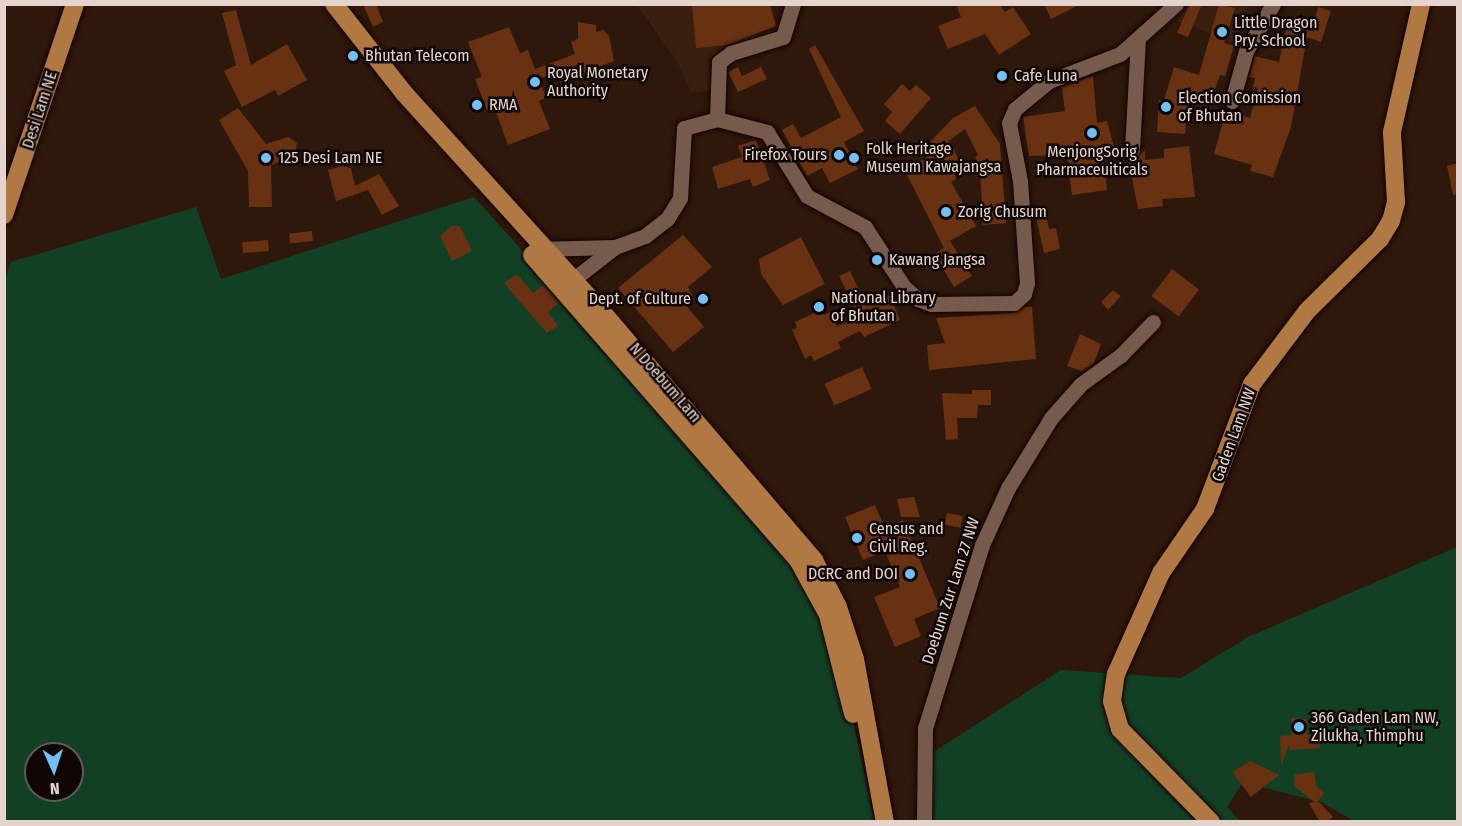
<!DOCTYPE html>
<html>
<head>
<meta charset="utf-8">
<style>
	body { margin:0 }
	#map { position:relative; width:1462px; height:826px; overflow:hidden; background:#2e170b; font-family:"Fira Sans Condensed",sans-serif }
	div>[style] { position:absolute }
	.built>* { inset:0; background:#3a1e0f }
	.green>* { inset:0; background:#124025 }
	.building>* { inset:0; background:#683112; transform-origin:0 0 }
	.roads { filter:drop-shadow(0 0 2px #150300) drop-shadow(0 0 2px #150300) }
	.minor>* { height:15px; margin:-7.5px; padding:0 7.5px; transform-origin:7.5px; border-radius:7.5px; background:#765a4c }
	.major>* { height:18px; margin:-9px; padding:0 9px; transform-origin:9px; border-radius:9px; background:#b07944 }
	.dots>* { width:16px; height:16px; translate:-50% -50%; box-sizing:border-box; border:3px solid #0f0603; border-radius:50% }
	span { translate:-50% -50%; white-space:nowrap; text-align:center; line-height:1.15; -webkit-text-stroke:5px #0f0603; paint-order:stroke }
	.poi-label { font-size:16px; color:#e5d4cd }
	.left { translate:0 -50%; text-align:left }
	.right { translate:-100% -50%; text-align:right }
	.street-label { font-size:16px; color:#e5d4cd }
	.frame { position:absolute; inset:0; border:6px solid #e5d4cd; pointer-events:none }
	.north { position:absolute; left:24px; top:742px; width:60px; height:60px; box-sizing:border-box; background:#0f0603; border:2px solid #655854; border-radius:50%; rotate:177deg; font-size:16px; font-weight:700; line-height:24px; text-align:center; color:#e5d4cd }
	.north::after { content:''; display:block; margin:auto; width:21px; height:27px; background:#71c1f5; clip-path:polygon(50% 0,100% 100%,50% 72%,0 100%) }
</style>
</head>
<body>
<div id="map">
	<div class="built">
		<i style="clip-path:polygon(637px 5px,751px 5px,760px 53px,709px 59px,713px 90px,691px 93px,678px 63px)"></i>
		<i style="clip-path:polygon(1190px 5px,1249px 5px,1234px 43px,1178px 21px)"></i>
	</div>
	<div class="green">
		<i style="clip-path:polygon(evenodd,474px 197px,791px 549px,834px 629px,874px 821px,5px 822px,4px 282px,11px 262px,196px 207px,221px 279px,474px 197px,36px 754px,72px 754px,72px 790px,36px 790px,36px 754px)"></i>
		<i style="clip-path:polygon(1457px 547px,1457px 821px,1354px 821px,1321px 802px,1243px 782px,1227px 807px,1240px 821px,921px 822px,924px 758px,1061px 670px,1181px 678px,1248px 637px)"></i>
	</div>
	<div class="building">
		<i style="clip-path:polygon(363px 4px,376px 4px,383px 22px,373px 27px)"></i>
		<i style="clip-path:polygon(692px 4px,770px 4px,776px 26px,726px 45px,696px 48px)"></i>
		<i style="clip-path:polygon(956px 4px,999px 4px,1005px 12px,1013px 7px,1031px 34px,999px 55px,985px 34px,948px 49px,938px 26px,961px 17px)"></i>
		<i style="clip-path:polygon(1044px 4px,1081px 4px,1051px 19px)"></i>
		<i style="clip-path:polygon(1190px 4px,1202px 4px,1188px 37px,1177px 33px)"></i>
		<i style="clip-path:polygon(1219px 4px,1235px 8px,1224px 43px,1234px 46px,1225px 76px,1220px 75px,1211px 100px,1189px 93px,1185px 134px,1157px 132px,1159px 100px,1164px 100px,1174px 67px,1199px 75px)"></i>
		<i style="clip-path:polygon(1318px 7px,1331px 11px,1321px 42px,1307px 37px,1291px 127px,1273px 177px,1250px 171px,1252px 165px,1214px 154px,1226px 111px,1250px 118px,1258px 88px,1253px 87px,1255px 78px,1249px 77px,1255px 56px,1279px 62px,1289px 17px,1314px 23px)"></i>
		<i style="clip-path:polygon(236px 10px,251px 65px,287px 44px,307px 80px,278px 96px,275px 90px,242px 107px,224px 71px,236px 65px,222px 13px)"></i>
		<i style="clip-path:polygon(578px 22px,596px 25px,596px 32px,603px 30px,609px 36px,614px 61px,583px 73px,579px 64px,539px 79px,546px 98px,539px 101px,550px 129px,508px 145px,494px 107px,487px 110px,475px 79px,482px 77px,468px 42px,509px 27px,520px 53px,528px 50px,535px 69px,575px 54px,571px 42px,578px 39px)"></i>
		<i style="clip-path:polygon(815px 45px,864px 131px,844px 142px,858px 169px,830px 183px,822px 168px,807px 176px,782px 130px,793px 124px,801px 138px,841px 117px,809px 49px)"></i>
		<i style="clip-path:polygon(738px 67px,742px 76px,761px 67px,767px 79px,738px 92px,728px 72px)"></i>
		<i style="clip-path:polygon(1093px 76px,1097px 123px,1107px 121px,1115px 151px,1103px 153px,1107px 190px,1072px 195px,1067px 155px,1029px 156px,1023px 117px,1065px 111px,1062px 87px)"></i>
		<i style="clip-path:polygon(902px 84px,910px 91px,916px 85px,931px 98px,900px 134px,885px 121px,892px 112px,884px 104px)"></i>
		<i style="clip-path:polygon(975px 106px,1000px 144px,1006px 223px,983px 225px,980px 167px,975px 157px,978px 155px,965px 129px,949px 141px,960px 162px,952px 166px,956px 179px,951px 182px,976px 226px,950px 241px,972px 276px,954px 287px,934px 254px,944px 248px,905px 171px,937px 151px,930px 142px,953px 118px)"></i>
		<i style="clip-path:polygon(238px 108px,266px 144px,288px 137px,297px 143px,295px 156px,271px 165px,272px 207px,249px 207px,248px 171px,219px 120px)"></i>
		<i style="clip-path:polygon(756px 140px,770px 180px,753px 187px,750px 179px,718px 189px,712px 167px,742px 157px,738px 146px)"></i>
		<i style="clip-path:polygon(1189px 146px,1195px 197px,1162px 199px,1163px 206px,1138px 209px,1128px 158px,1145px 151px,1145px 160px,1164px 158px,1164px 149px)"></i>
		<i style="clip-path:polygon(1458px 163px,1458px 194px,1453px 195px,1447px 166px)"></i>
		<i style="clip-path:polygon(342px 166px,351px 168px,355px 186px,379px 174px,399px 206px,382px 215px,368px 190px,336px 201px,328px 170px)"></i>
		<i style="clip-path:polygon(1046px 214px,1049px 229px,1056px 228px,1060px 249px,1044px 253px,1036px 217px)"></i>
		<i style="clip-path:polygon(451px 226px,460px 226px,472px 251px,452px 261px,440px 236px)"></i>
		<i style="left:312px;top:231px;width:10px;height:23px;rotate:84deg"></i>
		<i style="clip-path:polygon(683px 235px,712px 267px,688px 287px,693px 296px,685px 304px,704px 327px,673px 352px,618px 288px)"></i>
		<i style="clip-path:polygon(801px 237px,825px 284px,783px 305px,761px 274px,759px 259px)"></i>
		<i style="left:268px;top:240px;width:11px;height:26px;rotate:85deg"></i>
		<i style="left:1172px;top:269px;width:34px;height:34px;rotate:37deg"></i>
		<i style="clip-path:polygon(850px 271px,866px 305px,890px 295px,900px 320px,864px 337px,860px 331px,838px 342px,841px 348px,814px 361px,811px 355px,805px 359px,792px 330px,797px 328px,795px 322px,821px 310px,824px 315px,830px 312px,837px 326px,859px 316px,839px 276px)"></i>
		<i style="clip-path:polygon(517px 274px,533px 293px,543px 285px,559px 303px,548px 312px,558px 326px,547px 333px,504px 283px)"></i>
		<i style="clip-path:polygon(1113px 290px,1121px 296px,1108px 310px,1101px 302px)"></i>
		<i style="clip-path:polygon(1024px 307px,1032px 307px,1036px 359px,929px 370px,927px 345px,945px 343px,936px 318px,1014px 313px)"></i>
		<i style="clip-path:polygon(1080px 334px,1101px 344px,1094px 363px,1082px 371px,1067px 366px)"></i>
		<i style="left:862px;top:367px;width:24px;height:41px;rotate:66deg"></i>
		<i style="clip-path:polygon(972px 390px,991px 390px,991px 405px,978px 405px,977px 418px,957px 418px,958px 439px,946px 440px,942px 393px,972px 394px)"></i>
		<i style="clip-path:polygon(914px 497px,920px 517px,901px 517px,897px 499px)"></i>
		<i style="clip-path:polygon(875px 505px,885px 528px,903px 520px,940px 608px,914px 619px,921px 636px,895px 647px,874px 597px,900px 587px,885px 551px,863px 560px,845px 517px)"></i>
		<i style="left:947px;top:513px;width:16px;height:12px;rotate:11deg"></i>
		<i style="clip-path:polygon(1291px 718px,1307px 719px,1307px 735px,1319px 735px,1320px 748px,1290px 750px,1289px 745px,1281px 766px,1280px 736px,1291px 735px)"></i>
		<i style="clip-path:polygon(1250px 761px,1279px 775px,1251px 797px,1232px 772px)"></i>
		<i style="clip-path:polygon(1314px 772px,1316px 786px,1324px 793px,1318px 801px,1333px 817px,1327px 822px,1320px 822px,1309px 803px,1314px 802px,1295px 787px,1294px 775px)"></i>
	</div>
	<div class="roads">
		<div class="minor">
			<i style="left:1232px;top:101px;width:52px;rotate:-74.4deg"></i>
			<i style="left:1246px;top:51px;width:54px;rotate:-60.1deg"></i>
			<i style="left:717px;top:119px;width:57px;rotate:-88deg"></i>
			<i style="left:719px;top:62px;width:15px;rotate:-37deg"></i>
			<i style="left:731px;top:53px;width:54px;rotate:-17.1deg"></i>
			<i style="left:783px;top:37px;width:34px;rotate:-73deg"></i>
			<i style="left:1132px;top:149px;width:110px;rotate:-86.9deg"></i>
			<i style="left:535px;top:249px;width:80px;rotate:-1.4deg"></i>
			<i style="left:566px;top:285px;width:62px;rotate:-37.8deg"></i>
			<i style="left:615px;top:247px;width:32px;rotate:-20deg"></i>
			<i style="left:645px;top:236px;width:28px;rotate:-38deg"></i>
			<i style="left:667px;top:219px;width:25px;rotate:-58deg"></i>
			<i style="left:680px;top:198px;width:70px;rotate:-86.7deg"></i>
			<i style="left:684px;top:128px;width:34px;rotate:-15deg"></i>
			<i style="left:717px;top:119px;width:52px;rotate:14.6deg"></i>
			<i style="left:767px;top:132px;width:75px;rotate:58deg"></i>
			<i style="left:807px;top:196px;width:66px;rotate:28.1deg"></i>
			<i style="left:865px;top:227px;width:72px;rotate:57deg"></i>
			<i style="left:904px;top:287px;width:18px;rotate:41deg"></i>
			<i style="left:918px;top:299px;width:14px;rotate:21deg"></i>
			<i style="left:931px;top:304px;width:83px;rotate:-0.7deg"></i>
			<i style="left:1014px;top:303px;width:13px;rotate:-42deg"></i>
			<i style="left:1024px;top:294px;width:11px;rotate:-75deg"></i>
			<i style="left:1027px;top:283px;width:102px;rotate:-93.9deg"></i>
			<i style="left:1020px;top:181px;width:59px;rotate:-100.7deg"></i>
			<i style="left:1009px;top:123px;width:15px;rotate:-67deg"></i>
			<i style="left:1015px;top:109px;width:44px;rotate:-39.5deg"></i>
			<i style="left:1049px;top:81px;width:76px;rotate:-20.8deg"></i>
			<i style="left:1120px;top:54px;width:75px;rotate:-41.8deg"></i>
			<i style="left:924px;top:822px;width:94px;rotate:-89.4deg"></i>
			<i style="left:925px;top:728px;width:192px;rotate:-72.7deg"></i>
			<i style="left:982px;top:545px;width:63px;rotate:-65.5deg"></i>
			<i style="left:1008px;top:488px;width:82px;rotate:-58.4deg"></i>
			<i style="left:1051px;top:418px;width:45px;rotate:-48.6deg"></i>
			<i style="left:1081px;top:384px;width:49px;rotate:-35.9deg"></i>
			<i style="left:1121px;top:355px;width:46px;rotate:-45.9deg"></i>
		</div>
		<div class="major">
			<i style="left:334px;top:4px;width:113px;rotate:51.8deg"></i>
			<i style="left:404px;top:93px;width:289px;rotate:47.8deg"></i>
			<i style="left:598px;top:307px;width:333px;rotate:49.5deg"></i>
			<i style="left:814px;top:560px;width:53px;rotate:62.9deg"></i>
			<i style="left:838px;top:607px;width:55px;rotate:71.9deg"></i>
			<i style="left:855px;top:659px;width:166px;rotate:79.6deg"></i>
			<i style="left:4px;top:215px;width:223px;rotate:-71.4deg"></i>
			<i style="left:532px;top:255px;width:405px;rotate:48.9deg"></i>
			<i style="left:798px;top:560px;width:63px;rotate:61.4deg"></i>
			<i style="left:828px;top:615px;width:102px;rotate:75.8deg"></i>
			<i style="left:1211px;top:822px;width:130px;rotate:-134.4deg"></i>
			<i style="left:1120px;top:729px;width:29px;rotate:-106deg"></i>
			<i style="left:1112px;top:701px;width:27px;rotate:-82deg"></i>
			<i style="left:1116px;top:674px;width:111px;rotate:-66deg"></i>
			<i style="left:1161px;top:573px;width:78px;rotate:-55.5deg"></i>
			<i style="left:1205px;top:509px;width:134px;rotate:-69.4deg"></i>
			<i style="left:1252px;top:384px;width:91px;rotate:-53deg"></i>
			<i style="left:1307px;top:311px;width:103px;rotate:-44.6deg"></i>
			<i style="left:1380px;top:239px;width:21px;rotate:-59deg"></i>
			<i style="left:1391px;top:221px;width:20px;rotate:-75deg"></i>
			<i style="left:1396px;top:202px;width:70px;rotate:-93.3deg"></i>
			<i style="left:1392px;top:132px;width:131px;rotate:-77.2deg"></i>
		</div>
	</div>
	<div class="dots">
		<i style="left:1222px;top:32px;background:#71c1f5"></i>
		<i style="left:353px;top:56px;background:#71c1f5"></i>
		<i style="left:1002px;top:76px;background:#71c1f5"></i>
		<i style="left:535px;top:82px;background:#71c1f5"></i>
		<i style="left:477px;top:105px;background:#71c1f5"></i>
		<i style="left:1166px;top:107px;background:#71c1f5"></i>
		<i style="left:1092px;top:133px;background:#71c1f5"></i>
		<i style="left:839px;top:155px;background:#71c1f5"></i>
		<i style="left:266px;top:158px;background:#71c1f5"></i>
		<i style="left:854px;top:158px;background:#71c1f5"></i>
		<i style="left:946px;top:212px;background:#71c1f5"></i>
		<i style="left:877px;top:260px;background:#71c1f5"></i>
		<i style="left:703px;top:299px;background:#71c1f5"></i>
		<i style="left:819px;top:307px;background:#71c1f5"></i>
		<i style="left:857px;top:538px;background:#71c1f5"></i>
		<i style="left:910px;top:574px;background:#71c1f5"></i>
		<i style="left:1299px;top:727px;background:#71c1f5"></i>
	</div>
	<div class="poi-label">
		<span class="left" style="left:1234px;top:32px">Little Dragon<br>Pry. School</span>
		<span class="left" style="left:365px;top:56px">Bhutan Telecom</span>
		<span class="left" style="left:547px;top:82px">Royal Monetary<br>Authority</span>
		<span class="left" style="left:1014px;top:76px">Cafe Luna</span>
		<span class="left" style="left:1178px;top:107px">Election Comission<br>of Bhutan</span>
		<span class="left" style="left:489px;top:105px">RMA</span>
		<span class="left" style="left:866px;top:158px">Folk Heritage<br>Museum Kawajangsa</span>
		<span style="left:1092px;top:161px">MenjongSorig<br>Pharmaceuiticals</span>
		<span class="right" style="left:827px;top:155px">Firefox Tours</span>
		<span class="left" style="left:278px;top:158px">125 Desi Lam NE</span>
		<span class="left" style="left:958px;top:212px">Zorig Chusum</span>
		<span class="left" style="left:889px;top:260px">Kawang Jangsa</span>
		<span class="left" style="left:831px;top:307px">National Library<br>of Bhutan</span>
		<span class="right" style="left:691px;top:299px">Dept. of Culture</span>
		<span class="left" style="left:869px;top:538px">Census and<br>Civil Reg.</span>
		<span class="right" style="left:898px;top:574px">DCRC and DOI</span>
		<span class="left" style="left:1311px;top:727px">366 Gaden Lam NW,<br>Zilukha, Thimphu</span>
	</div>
	<div class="street-label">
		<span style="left:40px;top:110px;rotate:-72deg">Desi Lam NE</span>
		<span style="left:665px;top:383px;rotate:49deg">N Doebum Lam</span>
		<span style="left:1234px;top:435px;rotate:-70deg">Gaden Lam NW</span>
		<span style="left:951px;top:591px;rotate:-72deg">Doebum Zur Lam 27 NW</span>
	</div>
	<div class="frame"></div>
	<div class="north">N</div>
</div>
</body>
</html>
